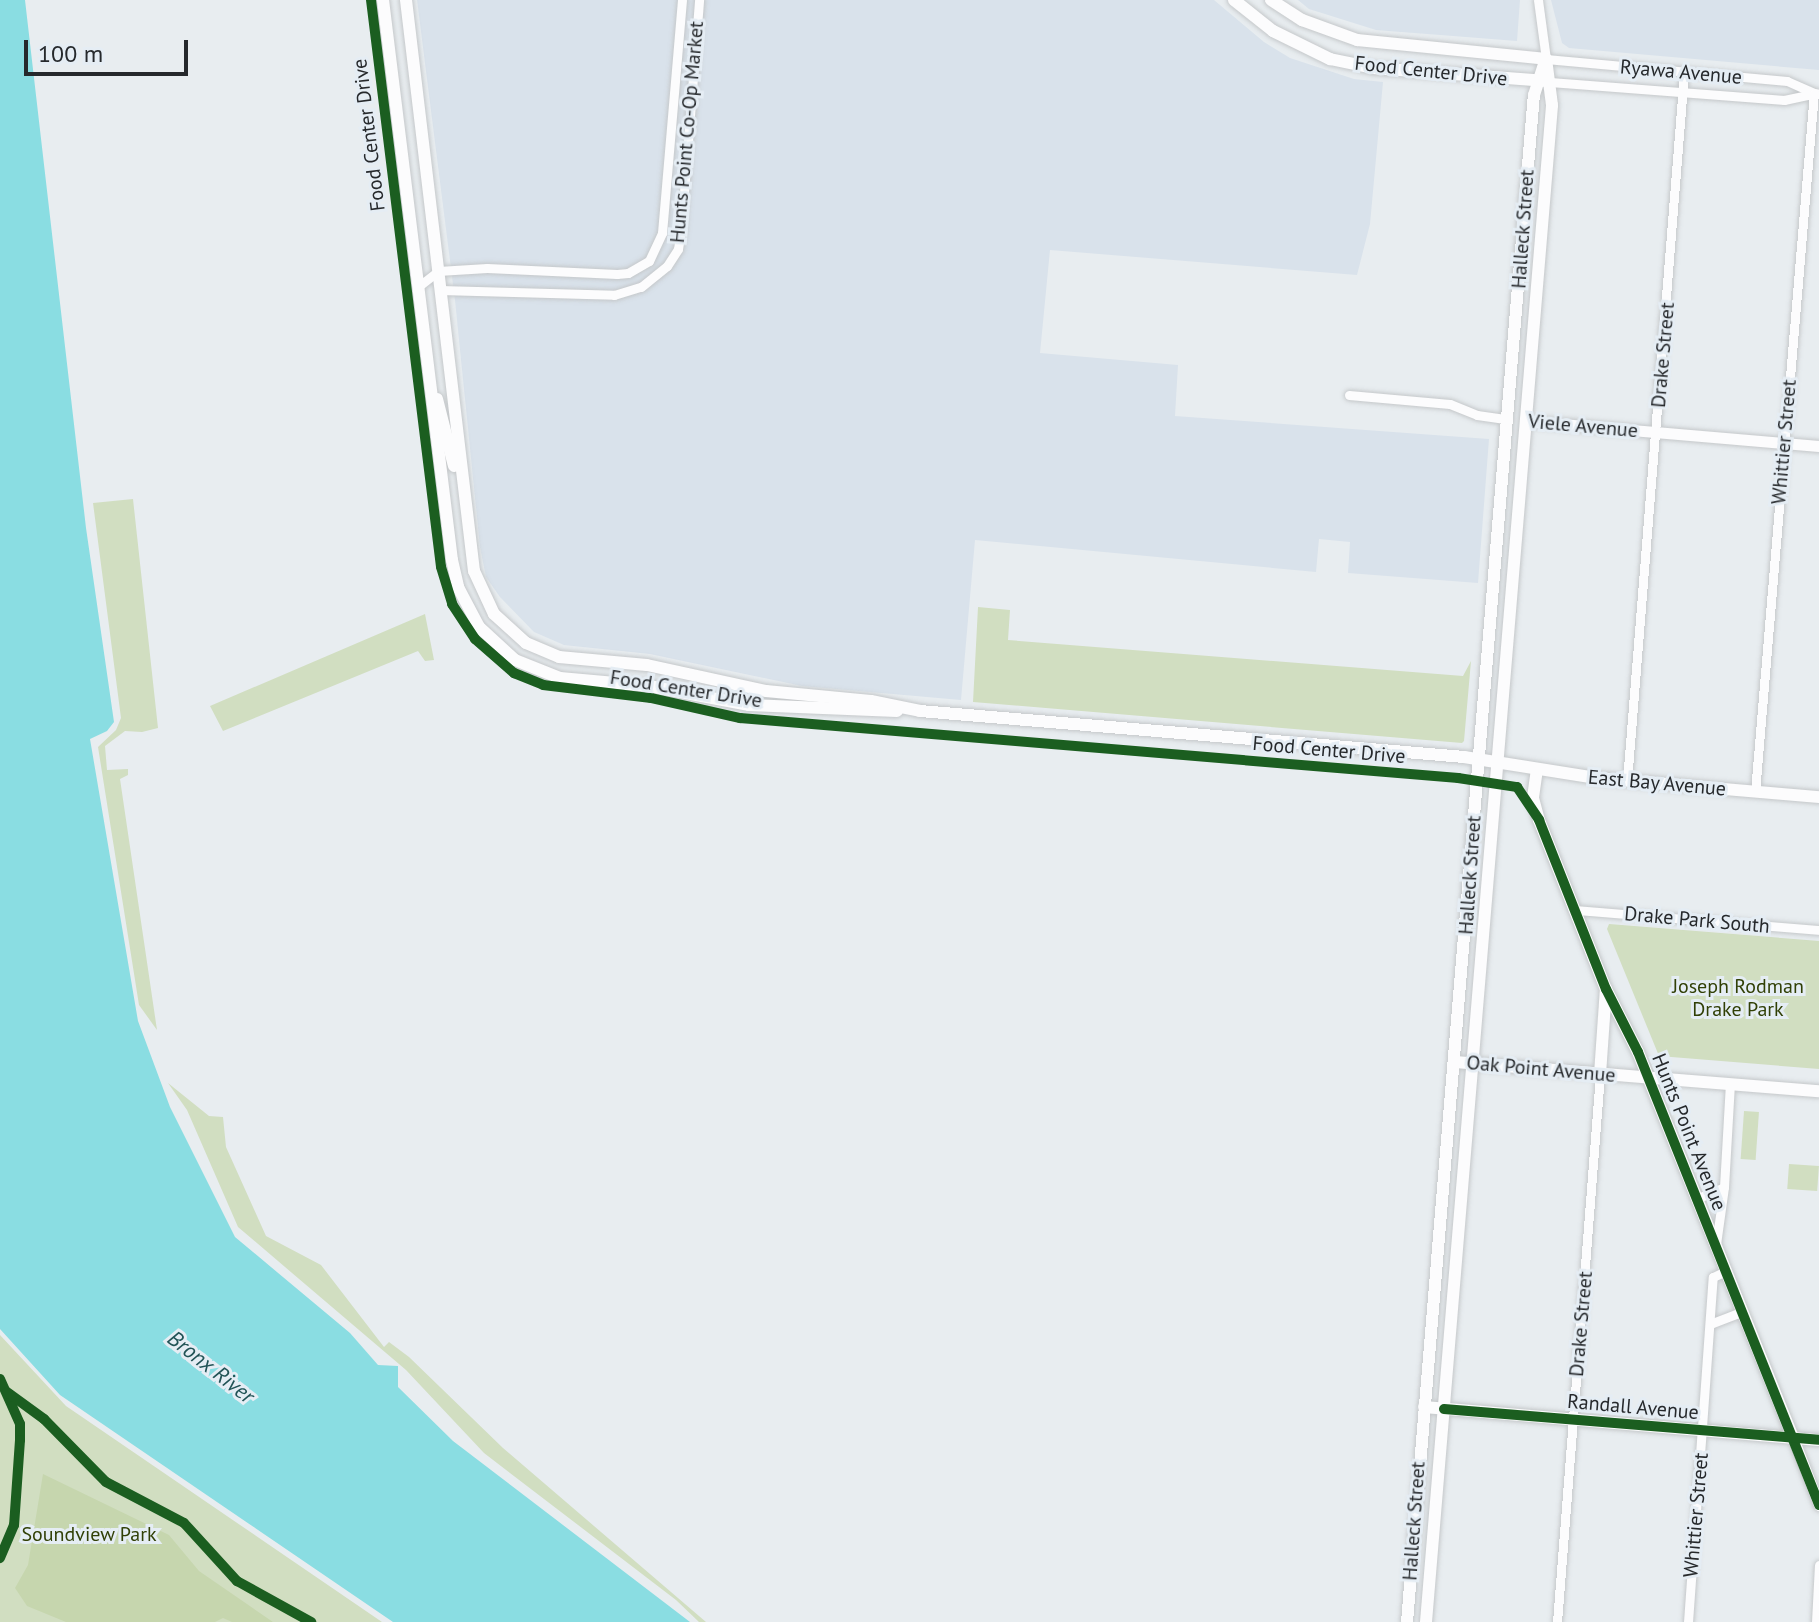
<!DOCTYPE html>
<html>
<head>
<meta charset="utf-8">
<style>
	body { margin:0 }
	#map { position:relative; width:1819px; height:1622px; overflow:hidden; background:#e8edf0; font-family:"PT Sans",sans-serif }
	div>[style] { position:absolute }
	.built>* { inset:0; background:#d9e2eb }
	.green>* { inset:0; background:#d1dec1; transform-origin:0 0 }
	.forest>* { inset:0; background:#c6d6ae }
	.water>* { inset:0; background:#8adde2 }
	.roads { filter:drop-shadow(0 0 2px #c5c8ca) drop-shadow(0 0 2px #c5c8ca) }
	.minor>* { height:9px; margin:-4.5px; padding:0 4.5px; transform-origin:4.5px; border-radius:4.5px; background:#fcfcfd }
	.tertiary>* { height:11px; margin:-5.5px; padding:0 5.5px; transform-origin:5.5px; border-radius:5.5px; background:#fcfcfd }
	.secondary>* { height:12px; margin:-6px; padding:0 6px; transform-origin:6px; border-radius:6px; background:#fcfcfd }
	.cycleway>* { height:10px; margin:-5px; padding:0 5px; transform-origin:5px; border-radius:5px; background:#1b5e20 }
	span { translate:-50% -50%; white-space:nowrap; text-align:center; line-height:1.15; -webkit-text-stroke:6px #e5edf4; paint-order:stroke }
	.street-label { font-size:20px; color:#26292c }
	.park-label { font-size:20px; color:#314006 }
	.water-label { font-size:22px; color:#215356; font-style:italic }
	.scale { position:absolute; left:24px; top:40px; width:164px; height:36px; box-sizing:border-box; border:4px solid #26292c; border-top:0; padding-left:10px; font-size:24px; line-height:28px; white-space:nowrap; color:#26292c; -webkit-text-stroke:6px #e5edf4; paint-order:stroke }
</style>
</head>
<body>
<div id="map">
	<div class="built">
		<i style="clip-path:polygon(417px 0,1214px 0,1264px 42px,1290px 58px,1354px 79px,1383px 82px,1370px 224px,1357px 275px,1050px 250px,1040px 353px,1178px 365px,1175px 416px,1489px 439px,1478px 583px,1348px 573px,1350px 542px,1319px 539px,1316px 572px,975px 540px,961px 700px,802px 686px,650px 654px,564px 645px,534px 632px,500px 597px,486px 577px,480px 547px,455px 300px)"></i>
		<i style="clip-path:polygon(1298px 0,1520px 0,1517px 41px,1376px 30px,1309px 9px)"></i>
		<i style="clip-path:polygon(1551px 0,1819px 0,1819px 70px,1569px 48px,1562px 43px)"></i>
	</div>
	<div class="green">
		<i style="clip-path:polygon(133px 499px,158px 728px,142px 732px,125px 731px,105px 746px,107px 770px,128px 769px,128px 775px,120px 779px,157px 1030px,139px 1005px,98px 747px,116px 730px,121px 718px,93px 503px)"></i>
		<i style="clip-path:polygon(978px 607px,1010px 610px,1008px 640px,1463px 676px,1471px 661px,1464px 741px,1462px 743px,973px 702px)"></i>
		<i style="clip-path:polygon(425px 614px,434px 660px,425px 661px,418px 651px,223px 731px,210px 706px)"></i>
		<i style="clip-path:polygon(1609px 924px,1819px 941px,1819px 1069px,1659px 1056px,1607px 929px)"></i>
		<i style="clip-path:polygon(168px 1083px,209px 1116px,223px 1117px,226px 1147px,266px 1236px,321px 1265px,384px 1347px,389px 1342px,409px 1357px,503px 1448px,706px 1622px,699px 1622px,676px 1600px,484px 1453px,406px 1370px,238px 1227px,187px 1110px)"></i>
		<i style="left:1744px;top:1111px;width:15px;height:48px;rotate:4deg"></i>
		<i style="left:1789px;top:1164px;width:30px;height:25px;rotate:4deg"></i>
		<i style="clip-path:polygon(0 1335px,66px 1406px,382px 1622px,0 1622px)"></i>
	</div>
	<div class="forest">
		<i style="clip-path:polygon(43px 1474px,169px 1535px,199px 1571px,273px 1622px,232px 1622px,223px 1618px,215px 1622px,66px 1622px,27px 1606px,15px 1588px,28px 1565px)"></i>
	</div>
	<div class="water">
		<i style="clip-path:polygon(0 0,25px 0,86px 528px,114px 722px,107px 731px,90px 739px,138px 1021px,170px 1107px,235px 1237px,350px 1333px,378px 1365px,398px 1366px,398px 1387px,453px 1441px,690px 1622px,393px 1622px,60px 1395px,0 1329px)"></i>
	</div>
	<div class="roads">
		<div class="minor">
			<i style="left:1538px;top:0;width:60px;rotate:82.3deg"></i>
			<i style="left:1546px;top:59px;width:242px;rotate:5.2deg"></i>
			<i style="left:1787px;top:81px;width:30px;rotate:24deg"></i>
			<i style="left:1550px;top:82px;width:235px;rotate:4.4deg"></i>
			<i style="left:1784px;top:100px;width:33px;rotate:-12deg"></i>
			<i style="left:419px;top:286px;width:24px;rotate:-38deg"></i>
			<i style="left:438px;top:271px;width:49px;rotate:-3.5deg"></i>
			<i style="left:487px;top:268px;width:130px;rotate:2.6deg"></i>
			<i style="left:617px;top:274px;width:11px;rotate:-5deg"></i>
			<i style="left:628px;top:273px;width:24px;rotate:-30deg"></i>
			<i style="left:649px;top:261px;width:31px;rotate:-65deg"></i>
			<i style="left:662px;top:233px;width:234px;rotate:-85.1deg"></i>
			<i style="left:440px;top:290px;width:174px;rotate:1.6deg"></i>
			<i style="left:614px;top:295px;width:28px;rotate:-17deg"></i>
			<i style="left:641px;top:287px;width:33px;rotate:-39deg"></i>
			<i style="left:667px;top:266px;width:20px;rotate:-57deg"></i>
			<i style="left:678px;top:249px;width:19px;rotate:-81deg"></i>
			<i style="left:681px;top:230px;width:231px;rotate:-85.5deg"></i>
			<i style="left:1349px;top:395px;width:101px;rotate:5.1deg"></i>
			<i style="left:1450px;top:404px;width:29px;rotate:22deg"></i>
			<i style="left:1477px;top:415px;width:30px;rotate:8deg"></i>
			<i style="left:1627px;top:781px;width:710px;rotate:-85.4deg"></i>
			<i style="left:1755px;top:792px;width:701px;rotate:-85.18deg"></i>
			<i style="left:1576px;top:910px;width:244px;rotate:4.7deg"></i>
			<i style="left:1696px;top:1199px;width:30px;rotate:-23deg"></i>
			<i style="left:1716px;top:1244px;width:58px;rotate:-82deg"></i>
			<i style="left:1724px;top:1187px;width:103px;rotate:-86.7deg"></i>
			<i style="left:1710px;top:1324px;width:34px;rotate:-21deg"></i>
			<i style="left:1557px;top:1622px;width:550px;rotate:-85.51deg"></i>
			<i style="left:1688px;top:1622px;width:346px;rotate:-85.9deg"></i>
			<i style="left:1713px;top:1277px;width:14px;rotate:-25deg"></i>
			<i style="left:1816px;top:1622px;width:57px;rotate:-87deg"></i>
		</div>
		<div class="tertiary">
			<i style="left:1526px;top:421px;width:294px;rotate:4.9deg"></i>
			<i style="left:1793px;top:1438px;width:72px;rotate:68.8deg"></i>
		</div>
		<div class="secondary">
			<i style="left:383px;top:0;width:564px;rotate:82.98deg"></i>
			<i style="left:452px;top:560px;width:28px;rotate:77deg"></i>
			<i style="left:458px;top:587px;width:45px;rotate:62.3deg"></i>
			<i style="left:479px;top:627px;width:49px;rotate:42.5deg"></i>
			<i style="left:515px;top:660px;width:48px;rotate:21.8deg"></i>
			<i style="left:560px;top:678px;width:89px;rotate:5.1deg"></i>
			<i style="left:649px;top:686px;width:102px;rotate:10.8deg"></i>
			<i style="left:749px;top:705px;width:148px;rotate:2.3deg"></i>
			<i style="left:406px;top:0;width:575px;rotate:83.21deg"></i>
			<i style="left:474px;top:571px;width:47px;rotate:65.1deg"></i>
			<i style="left:494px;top:614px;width:43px;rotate:42.2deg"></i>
			<i style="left:526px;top:643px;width:36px;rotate:23deg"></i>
			<i style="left:559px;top:657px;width:88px;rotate:5.2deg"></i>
			<i style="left:647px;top:665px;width:122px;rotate:12.3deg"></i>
			<i style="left:766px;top:691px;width:105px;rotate:5.4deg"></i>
			<i style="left:871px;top:701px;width:50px;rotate:11.5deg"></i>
			<i style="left:920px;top:711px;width:546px;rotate:4.83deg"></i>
			<i style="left:1464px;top:757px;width:134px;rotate:9deg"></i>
			<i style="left:1596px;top:778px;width:224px;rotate:4.9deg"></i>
			<i style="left:1234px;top:0;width:50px;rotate:38.5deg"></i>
			<i style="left:1273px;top:31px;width:64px;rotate:26.2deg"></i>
			<i style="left:1330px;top:59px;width:44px;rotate:11.8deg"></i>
			<i style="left:1373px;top:68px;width:171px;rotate:4.3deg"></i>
			<i style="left:1271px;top:0;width:37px;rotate:33deg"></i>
			<i style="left:1302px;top:20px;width:59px;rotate:20deg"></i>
			<i style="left:1357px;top:40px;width:190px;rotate:5.7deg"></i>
			<i style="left:437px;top:399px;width:69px;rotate:75.8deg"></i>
			<i style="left:1537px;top:769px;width:29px;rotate:98deg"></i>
			<i style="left:1533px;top:798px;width:23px;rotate:75deg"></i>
			<i style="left:1539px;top:820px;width:182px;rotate:68.4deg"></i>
			<i style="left:1606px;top:989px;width:71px;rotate:63.1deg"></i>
			<i style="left:1638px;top:1052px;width:416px;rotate:68.1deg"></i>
			<i style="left:1455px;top:1062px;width:365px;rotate:4.6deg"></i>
			<i style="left:1600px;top:1074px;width:85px;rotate:-86deg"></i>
			<i style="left:1424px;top:1407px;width:396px;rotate:4.8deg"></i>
			<i style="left:1407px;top:1622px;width:1532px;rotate:-85.25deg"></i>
			<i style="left:1534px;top:95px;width:38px;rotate:-72deg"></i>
			<i style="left:1426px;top:1622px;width:1522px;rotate:-85.25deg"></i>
			<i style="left:1552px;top:105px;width:46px;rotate:-97.4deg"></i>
		</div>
	</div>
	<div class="cycleway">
		<i style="left:371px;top:0;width:571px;rotate:82.96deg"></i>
		<i style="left:441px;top:567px;width:39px;rotate:73deg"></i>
		<i style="left:452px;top:604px;width:42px;rotate:56.7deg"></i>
		<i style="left:475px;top:639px;width:52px;rotate:41.1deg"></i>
		<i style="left:514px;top:673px;width:31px;rotate:22deg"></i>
		<i style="left:543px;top:685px;width:109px;rotate:6.9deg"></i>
		<i style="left:651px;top:698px;width:91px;rotate:12.7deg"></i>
		<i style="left:740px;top:718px;width:721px;rotate:4.78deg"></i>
		<i style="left:1458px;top:778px;width:60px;rotate:8.7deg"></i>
		<i style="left:1517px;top:787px;width:40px;rotate:56deg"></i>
		<i style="left:1539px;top:820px;width:182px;rotate:68.4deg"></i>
		<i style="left:1606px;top:989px;width:71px;rotate:63.1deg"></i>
		<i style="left:1638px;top:1052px;width:488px;rotate:68.2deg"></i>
		<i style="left:0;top:1379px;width:49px;rotate:66deg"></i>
		<i style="left:20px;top:1424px;width:16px;rotate:90deg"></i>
		<i style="left:20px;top:1440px;width:85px;rotate:94deg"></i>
		<i style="left:14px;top:1525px;width:36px;rotate:113deg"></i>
		<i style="left:7px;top:1392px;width:46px;rotate:36.1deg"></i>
		<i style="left:44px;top:1419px;width:88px;rotate:45.5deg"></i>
		<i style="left:106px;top:1482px;width:88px;rotate:27.7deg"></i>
		<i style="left:184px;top:1523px;width:79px;rotate:47.6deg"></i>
		<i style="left:237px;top:1581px;width:85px;rotate:29deg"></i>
		<i style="left:1444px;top:1409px;width:376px;rotate:4.7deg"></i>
	</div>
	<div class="street-label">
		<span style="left:1431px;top:71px;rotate:6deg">Food Center Drive</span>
		<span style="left:1681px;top:72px;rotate:5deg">Ryawa Avenue</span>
		<span style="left:687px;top:132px;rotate:-85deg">Hunts Point Co-Op Market</span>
		<span style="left:369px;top:135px;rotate:-97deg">Food Center Drive</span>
		<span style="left:1523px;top:229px;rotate:-86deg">Halleck Street</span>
		<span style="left:1663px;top:355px;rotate:-85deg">Drake Street</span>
		<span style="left:1583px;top:426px;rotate:5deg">Viele Avenue</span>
		<span style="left:1784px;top:442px;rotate:-85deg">Whittier Street</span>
		<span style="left:686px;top:689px;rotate:9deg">Food Center Drive</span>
		<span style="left:1329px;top:750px;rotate:5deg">Food Center Drive</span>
		<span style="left:1657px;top:783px;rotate:5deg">East Bay Avenue</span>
		<span style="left:1470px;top:875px;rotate:-86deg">Halleck Street</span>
		<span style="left:1697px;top:920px;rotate:5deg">Drake Park South</span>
		<span style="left:1541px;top:1069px;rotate:5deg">Oak Point Avenue</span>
		<span style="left:1689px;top:1132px;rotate:68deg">Hunts Point Avenue</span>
		<span style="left:1581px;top:1324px;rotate:-85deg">Drake Street</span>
		<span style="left:1633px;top:1407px;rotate:5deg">Randall Avenue</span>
		<span style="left:1696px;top:1515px;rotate:-85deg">Whittier Street</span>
		<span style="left:1414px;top:1521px;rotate:-86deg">Halleck Street</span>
	</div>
	<div class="park-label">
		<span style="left:1738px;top:998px">Joseph Rodman<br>Drake Park</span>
		<span style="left:89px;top:1534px">Soundview Park</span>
	</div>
	<div class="water-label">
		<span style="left:211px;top:1367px;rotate:38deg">Bronx River</span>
	</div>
	<div class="scale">100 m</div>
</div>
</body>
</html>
